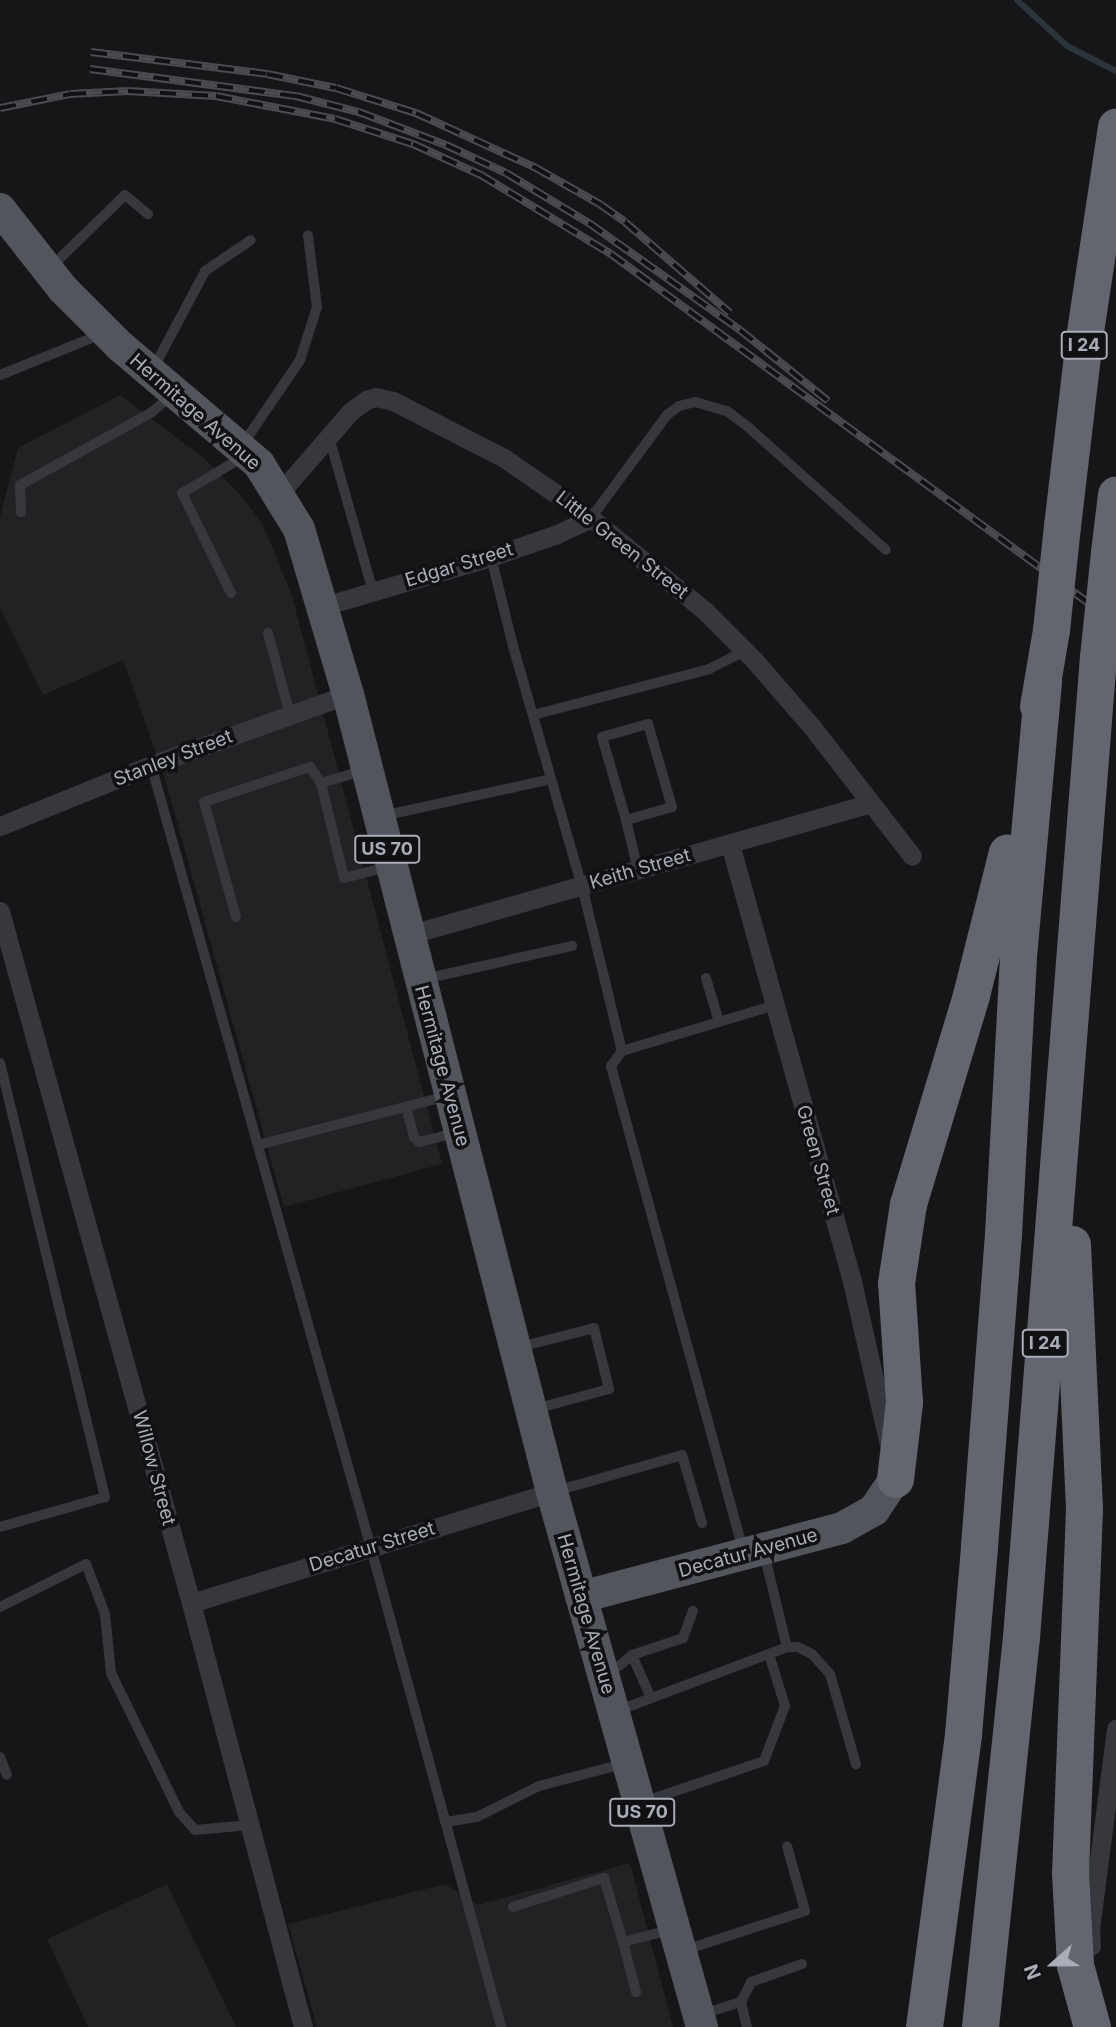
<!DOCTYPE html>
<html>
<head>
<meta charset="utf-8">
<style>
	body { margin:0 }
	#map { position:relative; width:1116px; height:2027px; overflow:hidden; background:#161618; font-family:Inter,sans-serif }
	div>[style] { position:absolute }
	.built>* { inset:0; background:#222225 }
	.stream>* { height:6px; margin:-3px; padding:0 3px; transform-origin:3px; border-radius:3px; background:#2c353c }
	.lane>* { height:10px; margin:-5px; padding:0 5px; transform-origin:5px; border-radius:5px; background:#37383d }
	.street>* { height:19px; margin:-9.5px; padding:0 9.5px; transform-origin:9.5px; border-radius:9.5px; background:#37383d }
	.primary>* { height:32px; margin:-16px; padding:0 16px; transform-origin:16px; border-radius:16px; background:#53555c }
	.highway>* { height:37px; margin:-18.5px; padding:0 18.5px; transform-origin:18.5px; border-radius:18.5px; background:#63666e }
	.rail>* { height:8px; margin-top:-4px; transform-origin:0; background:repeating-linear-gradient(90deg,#111113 0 16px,#4a4c52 0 32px); box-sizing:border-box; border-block:2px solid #4a4c52 }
	.highway-bridge>* { height:37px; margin:-18.5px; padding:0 18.5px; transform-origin:18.5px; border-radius:18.5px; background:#63666e }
	span { translate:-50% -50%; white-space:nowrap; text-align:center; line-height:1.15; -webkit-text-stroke:7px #111113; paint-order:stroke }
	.shield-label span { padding:2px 5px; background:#111113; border:2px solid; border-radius:5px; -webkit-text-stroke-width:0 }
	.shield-label { font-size:18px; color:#a8adb8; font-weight:700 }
	.street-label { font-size:19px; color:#a8adb8 }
	.north { position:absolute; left:1018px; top:1929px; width:70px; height:70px; -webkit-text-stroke:5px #111113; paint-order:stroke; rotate:249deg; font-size:19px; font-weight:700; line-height:28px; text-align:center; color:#a8adb8 }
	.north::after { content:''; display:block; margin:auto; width:24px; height:32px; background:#a8adb8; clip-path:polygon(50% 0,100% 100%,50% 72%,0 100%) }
</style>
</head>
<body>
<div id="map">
	<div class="built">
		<i style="clip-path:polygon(120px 395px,206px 460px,245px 500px,263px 525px,292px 596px,442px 1164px,284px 1207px,164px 775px,123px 660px,43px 695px,0 608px,0 517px,18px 448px)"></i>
		<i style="clip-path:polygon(630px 1863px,673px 2027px,317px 2027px,288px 1924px,445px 1884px,478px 1905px)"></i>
		<i style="clip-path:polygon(167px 1884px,236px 2027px,88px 2027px,47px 1939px)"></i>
	</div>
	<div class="stream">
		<i style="left:1017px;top:0;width:68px;rotate:42.6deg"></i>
		<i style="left:1067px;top:46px;width:55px;rotate:27deg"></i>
	</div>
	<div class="lane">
		<i style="left:51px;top:267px;width:103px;rotate:-44.2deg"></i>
		<i style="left:125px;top:195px;width:30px;rotate:40deg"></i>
		<i style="left:153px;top:369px;width:111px;rotate:-62deg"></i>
		<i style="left:205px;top:271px;width:55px;rotate:-34deg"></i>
		<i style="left:0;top:375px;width:110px;rotate:-21.9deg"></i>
		<i style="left:329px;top:437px;width:160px;rotate:74.1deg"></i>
		<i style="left:243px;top:444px;width:102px;rotate:-55.8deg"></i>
		<i style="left:300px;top:360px;width:56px;rotate:-72.2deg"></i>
		<i style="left:317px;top:307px;width:72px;rotate:-97.2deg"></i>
		<i style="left:21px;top:512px;width:27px;rotate:-92deg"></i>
		<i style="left:20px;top:485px;width:151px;rotate:-28.9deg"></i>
		<i style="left:152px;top:412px;width:26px;rotate:-40deg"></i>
		<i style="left:591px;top:518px;width:128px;rotate:-53.6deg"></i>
		<i style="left:667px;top:415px;width:15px;rotate:-37deg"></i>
		<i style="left:679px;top:406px;width:16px;rotate:-14deg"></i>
		<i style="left:695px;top:402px;width:33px;rotate:16deg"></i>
		<i style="left:727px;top:411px;width:25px;rotate:37deg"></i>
		<i style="left:747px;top:426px;width:186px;rotate:41.7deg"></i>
		<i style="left:491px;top:557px;width:92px;rotate:76.1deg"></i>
		<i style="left:513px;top:646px;width:250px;rotate:74deg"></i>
		<i style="left:582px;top:886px;width:170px;rotate:76.4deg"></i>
		<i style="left:622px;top:1051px;width:19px;rotate:126deg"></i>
		<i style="left:611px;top:1066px;width:502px;rotate:74.74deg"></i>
		<i style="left:231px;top:593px;width:111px;rotate:-116.1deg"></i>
		<i style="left:182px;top:493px;width:73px;rotate:-30.4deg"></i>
		<i style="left:268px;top:633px;width:85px;rotate:75deg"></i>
		<i style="left:533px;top:715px;width:182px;rotate:-14.6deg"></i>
		<i style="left:709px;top:669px;width:40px;rotate:-26.6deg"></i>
		<i style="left:151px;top:765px;width:813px;rotate:74.31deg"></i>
		<i style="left:371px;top:1548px;width:496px;rotate:74.8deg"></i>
		<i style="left:362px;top:771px;width:43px;rotate:163.7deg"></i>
		<i style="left:321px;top:783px;width:98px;rotate:76.4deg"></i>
		<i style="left:344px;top:878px;width:44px;rotate:-14.3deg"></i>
		<i style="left:382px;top:816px;width:173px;rotate:-12.3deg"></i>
		<i style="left:626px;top:820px;width:86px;rotate:-106.1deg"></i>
		<i style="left:602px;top:737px;width:48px;rotate:-15.8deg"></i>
		<i style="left:648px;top:724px;width:86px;rotate:73.9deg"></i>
		<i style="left:672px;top:807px;width:48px;rotate:164.2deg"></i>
		<i style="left:626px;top:820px;width:51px;rotate:76.5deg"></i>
		<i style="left:236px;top:917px;width:119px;rotate:-105.5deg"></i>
		<i style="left:204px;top:802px;width:112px;rotate:-18.3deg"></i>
		<i style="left:310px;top:767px;width:19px;rotate:55deg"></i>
		<i style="left:706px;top:978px;width:46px;rotate:73.5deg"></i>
		<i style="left:424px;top:979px;width:152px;rotate:-12.6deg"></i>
		<i style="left:622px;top:1051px;width:160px;rotate:-16.7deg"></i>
		<i style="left:0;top:1063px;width:447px;rotate:76.4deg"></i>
		<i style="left:105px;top:1497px;width:109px;rotate:164.1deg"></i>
		<i style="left:406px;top:1107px;width:31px;rotate:75deg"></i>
		<i style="left:414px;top:1137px;width:7px;rotate:45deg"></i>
		<i style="left:419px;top:1142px;width:38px;rotate:-14deg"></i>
		<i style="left:258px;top:1145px;width:195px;rotate:-14.5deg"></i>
		<i style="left:520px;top:1347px;width:76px;rotate:-14.4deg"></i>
		<i style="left:594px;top:1328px;width:63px;rotate:76.2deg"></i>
		<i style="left:609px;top:1389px;width:77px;rotate:164.9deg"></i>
		<i style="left:556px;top:1491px;width:131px;rotate:-15.9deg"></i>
		<i style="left:682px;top:1455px;width:71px;rotate:73.6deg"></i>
		<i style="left:764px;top:1553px;width:97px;rotate:76.3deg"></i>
		<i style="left:0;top:1607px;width:96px;rotate:-26.6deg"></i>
		<i style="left:86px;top:1564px;width:53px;rotate:69.2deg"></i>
		<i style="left:105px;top:1614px;width:59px;rotate:84.2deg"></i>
		<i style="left:111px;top:1673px;width:155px;rotate:63.9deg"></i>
		<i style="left:179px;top:1812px;width:24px;rotate:48deg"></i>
		<i style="left:195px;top:1830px;width:55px;rotate:-5.2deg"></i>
		<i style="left:632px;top:1655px;width:47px;rotate:66.2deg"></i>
		<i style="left:606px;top:1671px;width:14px;rotate:-21deg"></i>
		<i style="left:619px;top:1666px;width:17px;rotate:-40deg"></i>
		<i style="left:632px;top:1655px;width:54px;rotate:-18.4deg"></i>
		<i style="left:683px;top:1638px;width:29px;rotate:-70deg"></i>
		<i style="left:617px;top:1711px;width:182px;rotate:-20.6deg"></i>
		<i style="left:787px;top:1647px;width:11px"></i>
		<i style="left:798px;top:1647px;width:16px;rotate:27deg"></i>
		<i style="left:812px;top:1654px;width:27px;rotate:48deg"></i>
		<i style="left:830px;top:1674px;width:94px;rotate:73.9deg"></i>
		<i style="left:0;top:1757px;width:19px;rotate:69deg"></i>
		<i style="left:643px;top:1802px;width:128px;rotate:-18.7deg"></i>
		<i style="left:764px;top:1761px;width:59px;rotate:-69.1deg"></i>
		<i style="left:785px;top:1706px;width:54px;rotate:-107.1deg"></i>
		<i style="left:445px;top:1822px;width:32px;rotate:-9deg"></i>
		<i style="left:477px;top:1817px;width:69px;rotate:-26.6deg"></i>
		<i style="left:539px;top:1786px;width:87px;rotate:-14.7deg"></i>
		<i style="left:513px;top:1907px;width:96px;rotate:-17.7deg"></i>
		<i style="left:604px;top:1878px;width:67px;rotate:73.5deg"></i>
		<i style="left:623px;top:1942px;width:49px;rotate:-14.3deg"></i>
		<i style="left:623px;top:1942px;width:52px;rotate:75.4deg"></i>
		<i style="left:685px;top:1950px;width:126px;rotate:-18deg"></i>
		<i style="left:805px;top:1911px;width:67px;rotate:-105.5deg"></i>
		<i style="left:741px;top:2002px;width:22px;rotate:-63deg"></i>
		<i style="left:751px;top:1982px;width:54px;rotate:-19.4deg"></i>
		<i style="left:703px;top:2014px;width:40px;rotate:-18deg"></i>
		<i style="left:741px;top:2002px;width:26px;rotate:77deg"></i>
	</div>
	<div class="street">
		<i style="left:279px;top:494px;width:110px;rotate:-49.1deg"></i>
		<i style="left:351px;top:411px;width:19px;rotate:-36deg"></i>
		<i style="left:366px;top:400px;width:10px;rotate:-17deg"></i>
		<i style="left:376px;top:397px;width:17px;rotate:13deg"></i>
		<i style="left:393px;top:401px;width:125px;rotate:27.2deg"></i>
		<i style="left:504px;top:458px;width:106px;rotate:34.6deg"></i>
		<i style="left:591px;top:518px;width:147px;rotate:39.2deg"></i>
		<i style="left:705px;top:611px;width:69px;rotate:45deg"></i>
		<i style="left:754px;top:660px;width:89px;rotate:49.1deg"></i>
		<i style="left:812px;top:727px;width:163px;rotate:52.2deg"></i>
		<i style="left:324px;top:606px;width:174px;rotate:-16.4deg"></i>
		<i style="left:491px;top:557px;width:70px;rotate:-19.2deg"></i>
		<i style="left:557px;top:534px;width:38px;rotate:-25deg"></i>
		<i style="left:0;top:826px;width:163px;rotate:-22deg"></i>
		<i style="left:151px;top:765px;width:209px;rotate:-19.8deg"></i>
		<i style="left:730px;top:844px;width:454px;rotate:74.4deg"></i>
		<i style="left:852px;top:1281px;width:164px;rotate:77.3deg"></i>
		<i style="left:0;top:911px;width:718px;rotate:74.57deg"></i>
		<i style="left:191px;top:1603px;width:439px;rotate:75.2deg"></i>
		<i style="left:408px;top:935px;width:481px;rotate:-15.9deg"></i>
		<i style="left:191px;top:1603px;width:378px;rotate:-17.1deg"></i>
		<i style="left:1091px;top:1946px;width:17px;rotate:-93deg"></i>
		<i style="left:1090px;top:1929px;width:202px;rotate:-82.6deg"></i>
	</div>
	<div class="primary">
		<i style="left:0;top:209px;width:102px;rotate:51.8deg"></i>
		<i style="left:63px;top:289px;width:81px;rotate:45deg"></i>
		<i style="left:120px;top:346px;width:182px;rotate:40.3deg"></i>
		<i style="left:259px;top:464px;width:76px;rotate:58.4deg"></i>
		<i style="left:299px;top:529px;width:172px;rotate:73.5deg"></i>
		<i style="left:348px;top:694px;width:824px;rotate:75.66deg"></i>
		<i style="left:552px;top:1492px;width:556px;rotate:74.34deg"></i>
		<i style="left:581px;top:1597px;width:270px;rotate:-14.8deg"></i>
		<i style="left:842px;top:1528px;width:37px;rotate:-29deg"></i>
		<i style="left:874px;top:1510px;width:37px;rotate:-56deg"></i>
	</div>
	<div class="highway">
		<i style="left:1062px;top:526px;width:189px;rotate:-83.3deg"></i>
		<i style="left:1084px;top:338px;width:214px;rotate:-81.4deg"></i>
		<i style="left:1109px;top:552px;width:58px;rotate:-83.1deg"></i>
		<i style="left:1038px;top:706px;width:77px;rotate:-80.3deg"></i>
		<i style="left:1072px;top:1244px;width:265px;rotate:87.4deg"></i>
		<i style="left:1084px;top:1509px;width:364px;rotate:92.2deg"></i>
		<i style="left:1070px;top:1873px;width:92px;rotate:86.9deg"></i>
		<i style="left:1075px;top:1965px;width:64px;rotate:74.7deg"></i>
		<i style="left:895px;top:1479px;width:78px;rotate:-83.3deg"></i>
		<i style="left:904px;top:1402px;width:119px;rotate:-93.8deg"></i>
		<i style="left:896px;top:1283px;width:80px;rotate:-81.4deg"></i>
		<i style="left:908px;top:1204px;width:218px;rotate:-73.2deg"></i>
		<i style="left:971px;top:995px;width:147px;rotate:-75.9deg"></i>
		<i style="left:924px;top:2027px;width:296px;rotate:-82.4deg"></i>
		<i style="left:963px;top:1734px;width:189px;rotate:-85.1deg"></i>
		<i style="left:979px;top:1546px;width:313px;rotate:-85.6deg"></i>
		<i style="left:1003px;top:1234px;width:278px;rotate:-86.9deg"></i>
		<i style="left:1018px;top:956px;width:276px;rotate:-84.8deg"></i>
		<i style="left:980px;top:2027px;width:392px;rotate:-84deg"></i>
		<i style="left:1021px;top:1637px;width:983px;rotate:-85.51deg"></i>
	</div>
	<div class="rail">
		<i style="left:91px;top:52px;width:177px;rotate:7.1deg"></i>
		<i style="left:267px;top:74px;width:70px;rotate:11.5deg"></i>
		<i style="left:336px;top:88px;width:84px;rotate:17.4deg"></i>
		<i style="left:416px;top:113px;width:132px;rotate:24.6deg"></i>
		<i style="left:536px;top:168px;width:75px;rotate:29.6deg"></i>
		<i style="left:601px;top:205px;width:29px;rotate:35deg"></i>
		<i style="left:625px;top:222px;width:139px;rotate:40.9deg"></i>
		<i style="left:90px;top:69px;width:208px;rotate:7.5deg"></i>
		<i style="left:296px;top:96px;width:65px;rotate:14.3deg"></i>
		<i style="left:359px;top:112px;width:93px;rotate:20.8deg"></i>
		<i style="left:446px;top:145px;width:66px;rotate:25deg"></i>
		<i style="left:506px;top:173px;width:97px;rotate:31.1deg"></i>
		<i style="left:589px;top:223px;width:185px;rotate:35.3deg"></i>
		<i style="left:740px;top:330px;width:113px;rotate:38.9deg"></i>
		<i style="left:0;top:108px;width:71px;rotate:-11.3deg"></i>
		<i style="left:70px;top:94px;width:58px;rotate:-3deg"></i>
		<i style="left:128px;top:91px;width:88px;rotate:3.3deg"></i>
		<i style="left:216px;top:96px;width:121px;rotate:10.9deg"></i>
		<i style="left:335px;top:119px;width:82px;rotate:17.8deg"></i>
		<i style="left:413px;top:144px;width:75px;rotate:24.5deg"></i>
		<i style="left:481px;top:175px;width:152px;rotate:31.3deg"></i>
		<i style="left:611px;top:254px;width:625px;rotate:36.16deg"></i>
	</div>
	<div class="highway-bridge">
		<i style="left:1051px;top:630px;width:105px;rotate:-84deg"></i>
		<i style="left:1098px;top:657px;width:106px;rotate:-84deg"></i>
	</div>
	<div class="shield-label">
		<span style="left:1084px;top:345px">I 24</span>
		<span style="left:387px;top:849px">US 70</span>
		<span style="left:1045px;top:1343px">I 24</span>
		<span style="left:642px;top:1812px">US 70</span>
	</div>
	<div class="street-label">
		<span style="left:195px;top:412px;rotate:41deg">Hermitage Avenue</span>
		<span style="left:622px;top:545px;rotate:38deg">Little Green Street</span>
		<span style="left:459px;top:565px;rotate:-17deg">Edgar Street</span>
		<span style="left:173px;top:758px;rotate:-21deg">Stanley Street</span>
		<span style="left:640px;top:869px;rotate:-16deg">Keith Street</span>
		<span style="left:442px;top:1066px;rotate:75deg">Hermitage Avenue</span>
		<span style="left:818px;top:1160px;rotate:74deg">Green Street</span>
		<span style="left:154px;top:1468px;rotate:75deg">Willow Street</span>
		<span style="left:372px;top:1547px;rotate:-17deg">Decatur Street</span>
		<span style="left:748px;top:1553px;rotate:-15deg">Decatur Avenue</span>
		<span style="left:586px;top:1614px;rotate:74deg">Hermitage Avenue</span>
	</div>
	<div class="north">N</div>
</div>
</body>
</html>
